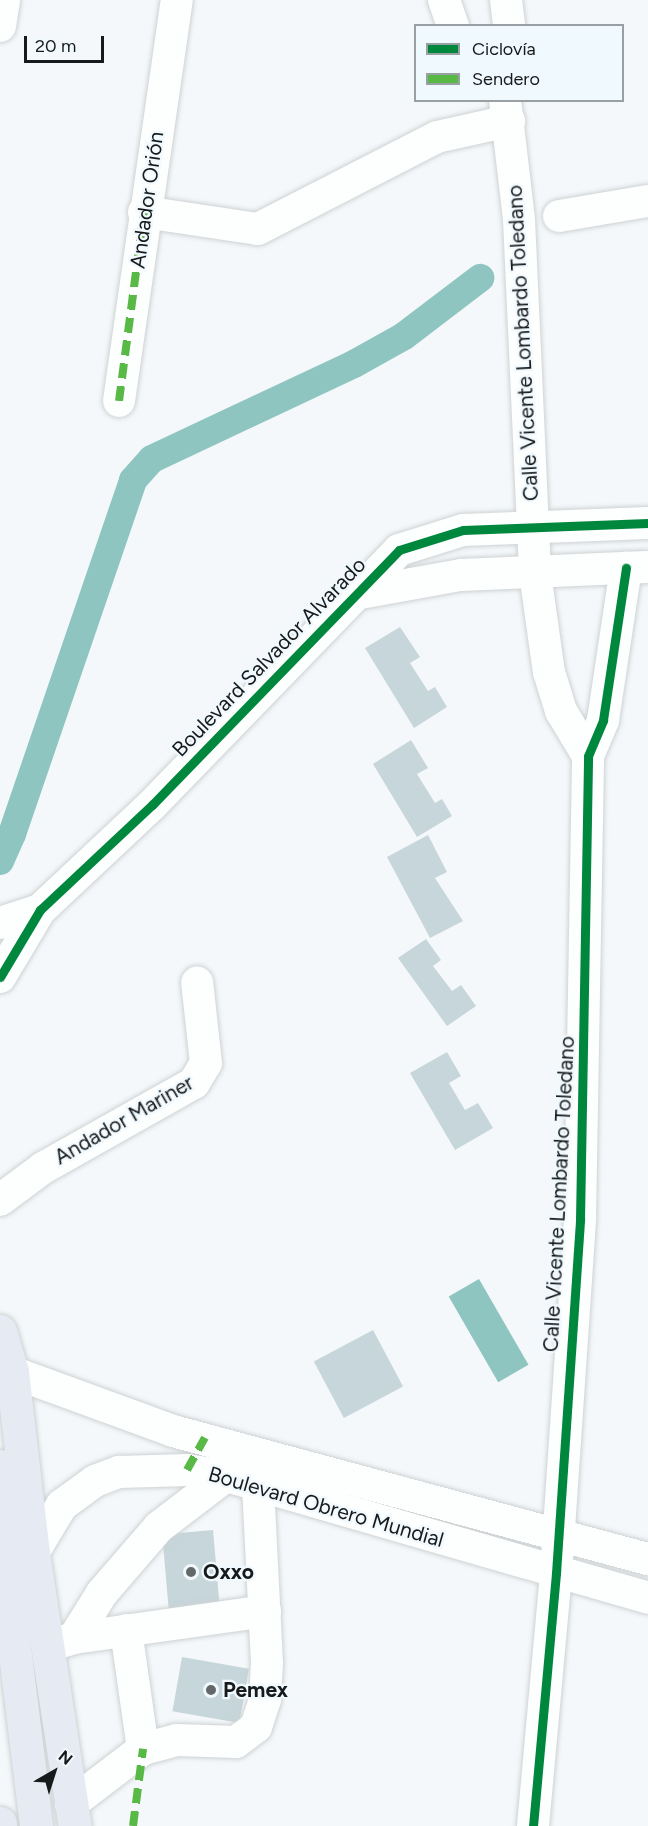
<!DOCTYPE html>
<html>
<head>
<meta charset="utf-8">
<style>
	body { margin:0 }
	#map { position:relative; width:648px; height:1826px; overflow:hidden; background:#f4f8fa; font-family:Figtree,sans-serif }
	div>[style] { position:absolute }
	.water>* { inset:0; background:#8ec5c0; transform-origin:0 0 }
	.canal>* { height:28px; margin:-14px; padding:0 14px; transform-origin:14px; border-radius:14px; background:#8ec5c0 }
	.building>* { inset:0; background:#c6d6da; transform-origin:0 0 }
	.roads { filter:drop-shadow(0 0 2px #ced2d4) drop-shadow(0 0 2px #ced2d4) }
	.minor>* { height:32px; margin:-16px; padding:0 16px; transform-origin:16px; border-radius:16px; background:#fdfefe }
	.major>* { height:33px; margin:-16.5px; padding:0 16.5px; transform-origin:16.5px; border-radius:16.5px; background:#e6eaf2 }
	.quiet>* { height:8px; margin-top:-4px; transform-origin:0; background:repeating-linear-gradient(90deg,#58b947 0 15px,transparent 0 23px) }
	.cycleway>* { height:9px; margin:-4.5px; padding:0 4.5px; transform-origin:4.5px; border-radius:4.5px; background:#00873e }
	.dots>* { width:16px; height:16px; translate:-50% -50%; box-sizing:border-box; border:3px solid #f0f9fe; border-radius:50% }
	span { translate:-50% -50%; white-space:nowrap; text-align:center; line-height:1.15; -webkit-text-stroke:4.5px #f0f9fe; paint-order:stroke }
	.street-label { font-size:21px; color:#171a1b }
	.poi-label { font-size:21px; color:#171a1b; font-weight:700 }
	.left { translate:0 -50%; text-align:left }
	.legend { position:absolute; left:414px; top:24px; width:210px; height:78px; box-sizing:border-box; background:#f0f9fe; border:2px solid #99a0a3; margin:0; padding:8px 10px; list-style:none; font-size:18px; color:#171a1b }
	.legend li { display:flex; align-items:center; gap:12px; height:30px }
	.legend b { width:30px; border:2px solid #99a0a3 }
	.north { position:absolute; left:24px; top:1742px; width:60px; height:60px; -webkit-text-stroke:4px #f0f9fe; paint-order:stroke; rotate:39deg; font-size:16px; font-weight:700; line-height:24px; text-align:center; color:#171a1b }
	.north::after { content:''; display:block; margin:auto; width:21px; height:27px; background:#171a1b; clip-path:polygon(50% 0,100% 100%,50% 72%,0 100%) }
	.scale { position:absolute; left:24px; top:36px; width:80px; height:27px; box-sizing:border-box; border:3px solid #171a1b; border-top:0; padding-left:8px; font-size:18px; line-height:21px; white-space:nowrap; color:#171a1b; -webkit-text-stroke:4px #f0f9fe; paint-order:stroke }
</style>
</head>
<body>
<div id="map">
	<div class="water">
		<i style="left:479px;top:1279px;width:99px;height:35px;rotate:60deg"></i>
	</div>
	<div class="canal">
		<i style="left:0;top:861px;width:30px;rotate:-66deg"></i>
		<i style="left:12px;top:834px;width:374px;rotate:-71.1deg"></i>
		<i style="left:133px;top:480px;width:28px;rotate:-48deg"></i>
		<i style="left:152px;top:459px;width:223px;rotate:-25.2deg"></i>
		<i style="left:354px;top:364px;width:57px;rotate:-29.2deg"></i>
		<i style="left:404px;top:336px;width:96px;rotate:-37.3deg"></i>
	</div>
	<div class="building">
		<i style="clip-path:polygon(400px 627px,420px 657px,410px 663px,428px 691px,435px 687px,447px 707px,414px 728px,365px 648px)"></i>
		<i style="clip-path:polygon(411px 740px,428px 768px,417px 774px,435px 803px,442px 799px,452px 816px,417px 837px,373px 764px)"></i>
		<i style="clip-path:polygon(428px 835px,447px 872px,435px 878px,463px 921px,430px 938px,387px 857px)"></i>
		<i style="clip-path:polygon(426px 939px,441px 960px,433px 966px,452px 991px,461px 985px,476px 1006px,447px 1026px,398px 958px)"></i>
		<i style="clip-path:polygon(447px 1052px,461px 1076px,449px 1083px,465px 1110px,478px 1103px,493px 1128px,455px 1150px,410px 1073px)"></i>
		<i style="left:373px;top:1330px;width:64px;height:67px;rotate:62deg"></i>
		<i style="left:213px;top:1530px;width:79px;height:51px;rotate:85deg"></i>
		<i style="left:182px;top:1657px;width:68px;height:55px;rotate:10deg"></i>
	</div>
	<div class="roads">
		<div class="minor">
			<i style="left:444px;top:0;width:28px;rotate:71deg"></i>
			<i style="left:506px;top:0;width:26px;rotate:83deg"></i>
			<i style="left:0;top:26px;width:26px;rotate:-81deg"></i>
			<i style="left:505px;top:100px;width:120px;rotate:83.3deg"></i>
			<i style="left:519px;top:219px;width:354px;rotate:87.4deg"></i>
			<i style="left:535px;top:573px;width:100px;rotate:82deg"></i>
			<i style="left:549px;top:672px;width:41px;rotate:72.9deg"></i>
			<i style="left:561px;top:711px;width:52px;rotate:59deg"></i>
			<i style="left:144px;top:212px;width:115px;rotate:8.5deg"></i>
			<i style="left:258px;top:229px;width:201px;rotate:-27.2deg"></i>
			<i style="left:437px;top:137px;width:74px;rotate:-12.5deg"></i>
			<i style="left:559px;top:216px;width:90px;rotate:-9.6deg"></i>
			<i style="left:119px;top:401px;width:405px;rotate:-81.8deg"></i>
			<i style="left:355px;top:594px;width:108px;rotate:-10.2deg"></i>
			<i style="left:461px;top:575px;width:185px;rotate:-2.5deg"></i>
			<i style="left:0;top:923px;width:42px;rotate:-18deg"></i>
			<i style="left:0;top:977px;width:78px;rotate:-59.2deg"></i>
			<i style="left:40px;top:910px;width:154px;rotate:-43.2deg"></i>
			<i style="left:152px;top:805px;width:355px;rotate:-45.9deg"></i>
			<i style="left:399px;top:550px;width:67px;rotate:-17.4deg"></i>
			<i style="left:463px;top:530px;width:185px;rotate:-2.2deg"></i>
			<i style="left:0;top:1200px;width:54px;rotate:-36.7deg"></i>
			<i style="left:43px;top:1168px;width:173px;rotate:-29.4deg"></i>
			<i style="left:194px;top:1083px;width:23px;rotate:-59deg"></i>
			<i style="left:206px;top:1063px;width:81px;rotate:-96.3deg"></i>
			<i style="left:12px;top:1372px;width:171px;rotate:20.1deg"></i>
			<i style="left:173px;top:1431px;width:492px;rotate:15.1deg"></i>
			<i style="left:33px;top:1553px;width:56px;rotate:-58.9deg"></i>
			<i style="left:62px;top:1505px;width:41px;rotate:-36deg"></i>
			<i style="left:95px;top:1481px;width:26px;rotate:-21deg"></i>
			<i style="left:119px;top:1472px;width:68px;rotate:-1.7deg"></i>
			<i style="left:187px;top:1470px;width:39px;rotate:9deg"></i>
			<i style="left:226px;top:1476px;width:439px;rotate:16.1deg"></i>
			<i style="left:126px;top:1630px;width:120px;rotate:81.9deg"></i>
			<i style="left:74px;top:1638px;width:193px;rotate:-8deg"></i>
			<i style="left:48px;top:1646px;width:27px;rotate:-17deg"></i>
			<i style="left:74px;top:1638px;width:53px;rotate:-58.1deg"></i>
			<i style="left:102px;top:1593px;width:87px;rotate:-49.2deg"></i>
			<i style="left:159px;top:1527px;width:84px;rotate:-37.3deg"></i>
			<i style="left:71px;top:1804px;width:91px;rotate:-37.4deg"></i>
			<i style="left:143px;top:1749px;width:35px;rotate:-15deg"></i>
			<i style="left:177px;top:1740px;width:59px;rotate:1.9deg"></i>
			<i style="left:236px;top:1742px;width:25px;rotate:-37deg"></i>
			<i style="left:256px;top:1727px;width:28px;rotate:-72deg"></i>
			<i style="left:265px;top:1700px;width:37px;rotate:-87deg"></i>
			<i style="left:267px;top:1663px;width:178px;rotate:-92.9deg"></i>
			<i style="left:533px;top:1826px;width:254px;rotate:-84.8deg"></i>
			<i style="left:556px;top:1573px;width:354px;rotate:-86.1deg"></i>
			<i style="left:580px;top:1220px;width:464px;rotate:-89deg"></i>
			<i style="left:588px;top:756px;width:39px;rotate:-67deg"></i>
			<i style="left:603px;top:720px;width:154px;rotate:-81.4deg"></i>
		</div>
		<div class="major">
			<i style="left:0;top:1331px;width:43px;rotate:73.7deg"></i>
			<i style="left:12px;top:1372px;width:182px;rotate:83.4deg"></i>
			<i style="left:33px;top:1553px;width:276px;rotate:81.3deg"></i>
			<i style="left:0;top:1466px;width:131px;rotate:86.5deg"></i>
			<i style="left:8px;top:1597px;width:231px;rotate:83deg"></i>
			<i style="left:0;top:1823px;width:3px;rotate:90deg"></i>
		</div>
	</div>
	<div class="quiet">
		<i style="left:119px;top:401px;width:191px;rotate:-82.5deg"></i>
		<i style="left:187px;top:1470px;width:37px;rotate:-61deg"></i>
		<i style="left:133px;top:1826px;width:78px;rotate:-82.6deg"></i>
	</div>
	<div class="cycleway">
		<i style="left:0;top:977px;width:78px;rotate:-59.2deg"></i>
		<i style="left:40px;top:910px;width:154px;rotate:-43.2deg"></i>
		<i style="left:152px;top:805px;width:355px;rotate:-45.9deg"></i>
		<i style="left:399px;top:550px;width:67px;rotate:-17.4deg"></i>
		<i style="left:463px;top:530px;width:185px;rotate:-2.2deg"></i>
		<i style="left:533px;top:1826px;width:254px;rotate:-84.8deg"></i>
		<i style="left:556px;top:1573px;width:354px;rotate:-86.1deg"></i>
		<i style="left:580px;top:1220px;width:464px;rotate:-89deg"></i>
		<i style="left:588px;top:756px;width:39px;rotate:-67deg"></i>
		<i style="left:603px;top:720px;width:154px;rotate:-81.4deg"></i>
	</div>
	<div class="dots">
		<i style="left:191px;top:1572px;background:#646869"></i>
		<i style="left:211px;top:1690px;background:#646869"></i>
	</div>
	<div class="street-label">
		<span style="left:147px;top:200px;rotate:-82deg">Andador Orión</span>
		<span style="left:523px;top:343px;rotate:-93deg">Calle Vicente Lombardo Toledano</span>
		<span style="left:269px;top:657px;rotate:-46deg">Boulevard Salvador Alvarado</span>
		<span style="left:124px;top:1120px;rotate:-30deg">Andador Mariner</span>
		<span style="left:559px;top:1194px;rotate:-87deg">Calle Vicente Lombardo Toledano</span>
		<span style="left:326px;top:1507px;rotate:16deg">Boulevard Obrero Mundial</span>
	</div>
	<div class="poi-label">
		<span class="left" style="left:203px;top:1572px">Oxxo</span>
		<span class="left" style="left:223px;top:1690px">Pemex</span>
	</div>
	<ul class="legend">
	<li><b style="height:8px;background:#00873e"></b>Ciclovía</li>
	<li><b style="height:8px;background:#58b947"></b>Sendero</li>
	</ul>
	<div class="north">N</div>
	<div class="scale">20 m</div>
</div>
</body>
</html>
